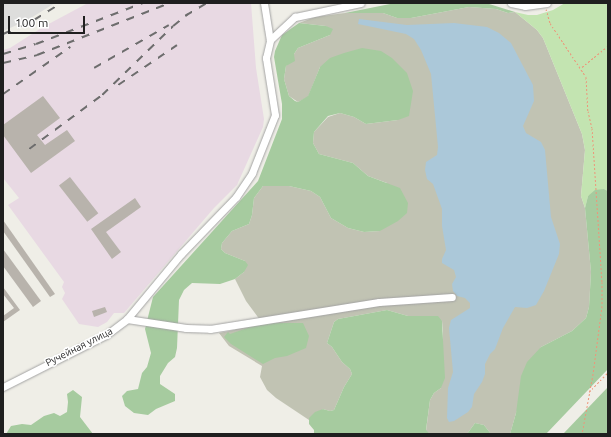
<!DOCTYPE html>
<html>
<head>
<meta charset="utf-8">
<style>
	body { margin:0 }
	#map { position:relative; width:611px; height:437px; overflow:hidden; background:#efeee7; font-family:Ubuntu,sans-serif }
	div>[style] { position:absolute }
	.residential>* { inset:0; background:#dddddc }
	.industrial>* { inset:0; background:#e8d9e3 }
	.construction>* { inset:0; background:#c1c3b3 }
	.grass>* { inset:0; background:#c3e4b1 }
	.forest>* { inset:0; background:#a6cb9f }
	.water>* { inset:0; background:#abc8d9 }
	.building>* { inset:0; background:#b8b3ac; transform-origin:0 0 }
	.path>* { height:1px; margin-top:-0.5px; transform-origin:0; background:repeating-linear-gradient(90deg,#ed9579 0 2px,transparent 0 4px) }
	.roads { filter:drop-shadow(0 0 1px #a3a3a3) drop-shadow(0 0 1px #a3a3a3) }
	.minor>* { height:7px; margin:-3.5px; padding:0 3.5px; transform-origin:3.5px; border-radius:3.5px; background:#fff }
	.rail>* { height:1.5px; margin-top:-0.75px; transform-origin:0; background:repeating-linear-gradient(90deg,#6d6d6d 0 8px,transparent 0 16px) }
	span { translate:-50% -50%; white-space:nowrap; text-align:center; line-height:1.15; -webkit-text-stroke:3px #fff; paint-order:stroke }
	.street-label { font-size:10px; color:#1f1f1f }
	.frame { position:absolute; inset:0; border:4px solid #1f1f1f; pointer-events:none }
	.scale { position:absolute; left:8px; top:16px; width:77px; height:18px; box-sizing:border-box; border:2px solid #1f1f1f; border-top:0; padding-left:5px; font-size:12px; line-height:14px; white-space:nowrap; color:#1f1f1f; -webkit-text-stroke:3px #fff; paint-order:stroke }
</style>
</head>
<body>
<div id="map">
	<div class="residential">
		<i style="clip-path:polygon(3px 3px,55px 3px,26px 21px,3px 31px)"></i>
	</div>
	<div class="industrial">
		<i style="clip-path:polygon(88px 3px,251px 3px,256px 68px,264px 119px,263px 127px,237px 185px,214px 208px,124px 313px,114px 313px,107px 322px,98px 327px,79px 324px,62px 299px,65px 293px,62px 287px,64px 282px,8px 205px,19px 198px,3px 178px,3px 50px,10px 48px,43px 27px)"></i>
	</div>
	<div class="construction">
		<i style="clip-path:polygon(469px 7px,496px 9px,508px 13px,515px 12px,537px 30px,543px 38px,582px 134px,585px 150px,581px 196px,585px 208px,591px 272px,589px 307px,586px 318px,572px 331px,541px 347px,516px 413px,510px 434px,491px 434px,484px 425px,475px 423px,467px 434px,430px 434px,426px 431px,430px 400px,434px 393px,441px 388px,443px 331px,442px 321px,408px 316px,387px 310px,338px 319px,334px 322px,327px 343px,332px 347px,342px 362px,350px 369px,352px 374px,344px 387px,334px 410px,330px 411px,323px 409px,309px 420px,276px 398px,267px 390px,260px 377px,262px 366px,229px 346px,219px 333px,234px 330px,260px 320px,246px 301px,235px 279px,244px 272px,245px 261px,225px 253px,221px 249px,222px 243px,232px 231px,249px 224px,252px 215px,254px 198px,263px 186px,289px 186px,311px 191px,320px 197px,331px 218px,348px 228px,364px 232px,380px 231px,387px 183px,368px 176px,353px 163px,319px 154px,313px 143px,314px 132px,328px 117px,340px 113px,354px 117px,366px 124px,398px 120px,320px 67px,308px 97px,298px 102px,289px 96px,284px 79px,286px 66px,298px 48px,330px 35px,326px 26px,299px 23px,315px 17px,345px 13px,383px 13px,397px 18px,411px 18px)"></i>
	</div>
	<div class="grass">
		<i style="clip-path:polygon(565px 3px,608px 3px,608px 191px,604px 189px,588px 196px,585px 208px,581px 196px,585px 150px,582px 134px,543px 38px,537px 30px,515px 12px,528px 15px,537px 15px,553px 10px)"></i>
	</div>
	<div class="forest">
		<i style="clip-path:polygon(395px 3px,486px 3px,515px 12px,508px 13px,496px 9px,469px 7px,411px 18px,397px 18px,383px 13px,345px 13px)"></i>
		<i style="clip-path:polygon(299px 23px,326px 26px,333px 29px,330px 35px,298px 48px,294px 54px,295px 61px,286px 66px,284px 79px,289px 96px,295px 101px,298px 102px,308px 96px,320px 67px,330px 58px,344px 53px,362px 48px,381px 51px,392px 58px,407px 73px,413px 91px,409px 116px,398px 120px,366px 124px,354px 117px,340px 113px,328px 116px,314px 132px,313px 143px,319px 154px,353px 163px,368px 176px,400px 188px,408px 203px,407px 213px,398px 221px,380px 231px,364px 232px,348px 228px,331px 218px,320px 197px,311px 191px,289px 186px,263px 186px,254px 198px,252px 215px,249px 224px,232px 231px,222px 243px,221px 249px,225px 253px,245px 261px,248px 265px,244px 272px,235px 279px,220px 284px,192px 283px,184px 290px,179px 300px,177px 348px,175px 357px,168px 363px,160px 376px,160px 384px,175px 394px,175px 401px,156px 409px,148px 415px,134px 413px,125px 406px,122px 396px,127px 391px,138px 389px,142px 373px,147px 367px,151px 353px,145px 329px,153px 297px,258px 181px,282px 119px,282px 104px,274px 57px,275px 51px,282px 35px)"></i>
		<i style="clip-path:polygon(604px 189px,608px 191px,608px 369px,546px 434px,510px 434px,516px 413px,521px 376px,527px 362px,541px 347px,572px 331px,586px 318px,589px 307px,591px 272px,585px 208px,588px 196px,595px 190px)"></i>
		<i style="clip-path:polygon(387px 310px,408px 316px,438px 316px,442px 321px,445px 378px,441px 388px,434px 393px,430px 400px,426px 430px,430px 434px,314px 434px,314px 430px,309px 424px,309px 418px,315px 412px,323px 409px,330px 411px,334px 410px,344px 387px,352px 374px,350px 369px,342px 362px,332px 347px,327px 343px,334px 322px,338px 319px)"></i>
		<i style="clip-path:polygon(262px 323px,303px 323px,309px 336px,306px 348px,287px 356px,275px 358px,263px 364px,231px 344px,224px 337px,228px 332px,230px 334px)"></i>
		<i style="clip-path:polygon(608px 387px,608px 434px,563px 434px)"></i>
		<i style="clip-path:polygon(73px 390px,82px 397px,80px 417px,93px 434px,6px 434px,11px 426px,22px 424px,31px 425px,44px 416px,54px 413px,60px 416px,67px 412px,68px 402px,67px 394px)"></i>
		<i style="clip-path:polygon(475px 423px,484px 425px,491px 434px,467px 434px)"></i>
	</div>
	<div class="water">
		<i style="clip-path:polygon(359px 19px,407px 25px,454px 23px,487px 27px,499px 33px,511px 43px,533px 85px,534px 101px,523px 126px,526px 133px,541px 142px,545px 150px,551px 217px,560px 244px,559px 254px,544px 291px,536px 305px,527px 308px,515px 307px,503px 328px,495px 349px,490px 354px,485px 364px,485px 374px,482px 382px,474px 394px,472px 407px,468px 412px,454px 421px,449px 422px,447px 418px,448px 388px,453px 372px,449px 328px,451px 320px,470px 308px,470px 303px,465px 298px,457px 296px,453px 291px,452px 284px,456px 277px,454px 270px,442px 263px,442px 259px,446px 250px,442px 226px,442px 209px,433px 184px,427px 179px,425px 170px,426px 162px,437px 155px,438px 147px,431px 74px,421px 50px,414px 39px,406px 34px,358px 24px)"></i>
	</div>
	<div class="building">
		<i style="clip-path:polygon(43px 96px,60px 118px,37px 135px,45px 145px,67px 130px,75px 141px,31px 173px,3px 135px,3px 125px)"></i>
		<i style="left:70px;top:177px;width:46px;height:14px;rotate:52deg"></i>
		<i style="clip-path:polygon(135px 198px,141px 207px,106px 232px,121px 252px,112px 259px,91px 229px)"></i>
		<i style="clip-path:polygon(3px 220px,55px 294px,50px 297px,3px 231px)"></i>
		<i style="clip-path:polygon(3px 249px,41px 301px,33px 307px,3px 266px)"></i>
		<i style="clip-path:polygon(3px 287px,20px 310px,3px 322px,3px 316px,14px 308px,3px 294px)"></i>
		<i style="clip-path:polygon(105px 307px,107px 312px,94px 317px,92px 311px)"></i>
	</div>
	<div class="path">
		<i style="left:546px;top:9px;width:15px;rotate:74deg"></i>
		<i style="left:550px;top:23px;width:65px;rotate:56.3deg"></i>
		<i style="left:586px;top:77px;width:34px;rotate:87deg"></i>
		<i style="left:588px;top:111px;width:17px;rotate:77deg"></i>
		<i style="left:592px;top:128px;width:154px;rotate:86.3deg"></i>
		<i style="left:602px;top:282px;width:24px;rotate:90deg"></i>
		<i style="left:602px;top:306px;width:69px;rotate:97.5deg"></i>
		<i style="left:593px;top:374px;width:61px;rotate:100.4deg"></i>
		<i style="left:582px;top:67px;width:33px;rotate:-39deg"></i>
		<i style="left:589px;top:392px;width:28px;rotate:-46deg"></i>
	</div>
	<div class="roads">
		<div class="minor">
			<i style="left:264px;top:3px;width:37px;rotate:81deg"></i>
			<i style="left:511px;top:3px;width:14px;rotate:12deg"></i>
			<i style="left:525px;top:6px;width:22px;rotate:-8deg"></i>
			<i style="left:127px;top:319px;width:60px;rotate:8.7deg"></i>
			<i style="left:186px;top:328px;width:24px;rotate:2deg"></i>
			<i style="left:210px;top:329px;width:171px;rotate:-9.1deg"></i>
			<i style="left:379px;top:302px;width:73px;rotate:-3.9deg"></i>
			<i style="left:3px;top:387px;width:115px;rotate:-26.8deg"></i>
			<i style="left:106px;top:335px;width:26px;rotate:-37deg"></i>
			<i style="left:127px;top:319px;width:85px;rotate:-50.3deg"></i>
			<i style="left:181px;top:254px;width:79px;rotate:-46deg"></i>
			<i style="left:236px;top:197px;width:29px;rotate:-56deg"></i>
			<i style="left:252px;top:173px;width:62px;rotate:-68.4deg"></i>
			<i style="left:275px;top:115px;width:58px;rotate:-99deg"></i>
			<i style="left:266px;top:58px;width:18px;rotate:-77deg"></i>
			<i style="left:270px;top:40px;width:34px;rotate:-43deg"></i>
			<i style="left:295px;top:17px;width:67px;rotate:-12deg"></i>
		</div>
	</div>
	<div class="rail">
		<i style="left:185px;top:16px;width:26px;rotate:-31deg"></i>
		<i style="left:3px;top:34px;width:34px;rotate:-24deg"></i>
		<i style="left:34px;top:20px;width:32px;rotate:-32deg"></i>
		<i style="left:3px;top:54px;width:34px;rotate:-17deg"></i>
		<i style="left:36px;top:44px;width:115px;rotate:-21deg"></i>
		<i style="left:3px;top:63px;width:35px;rotate:-13deg"></i>
		<i style="left:37px;top:55px;width:143px;rotate:-21.4deg"></i>
		<i style="left:94px;top:68px;width:86px;rotate:-29.8deg"></i>
		<i style="left:118px;top:85px;width:71px;rotate:-34.1deg"></i>
		<i style="left:3px;top:94px;width:82px;rotate:-35deg"></i>
		<i style="left:29px;top:149px;width:91px;rotate:-36.5deg"></i>
		<i style="left:102px;top:95px;width:99px;rotate:-44.2deg"></i>
		<i style="left:173px;top:26px;width:19px;rotate:-39deg"></i>
	</div>
	<div class="street-label">
		<span style="left:79px;top:347px;rotate:-27deg">Ручейная улица</span>
	</div>
	<div class="frame"></div>
	<div class="scale">100 m</div>
</div>
</body>
</html>
